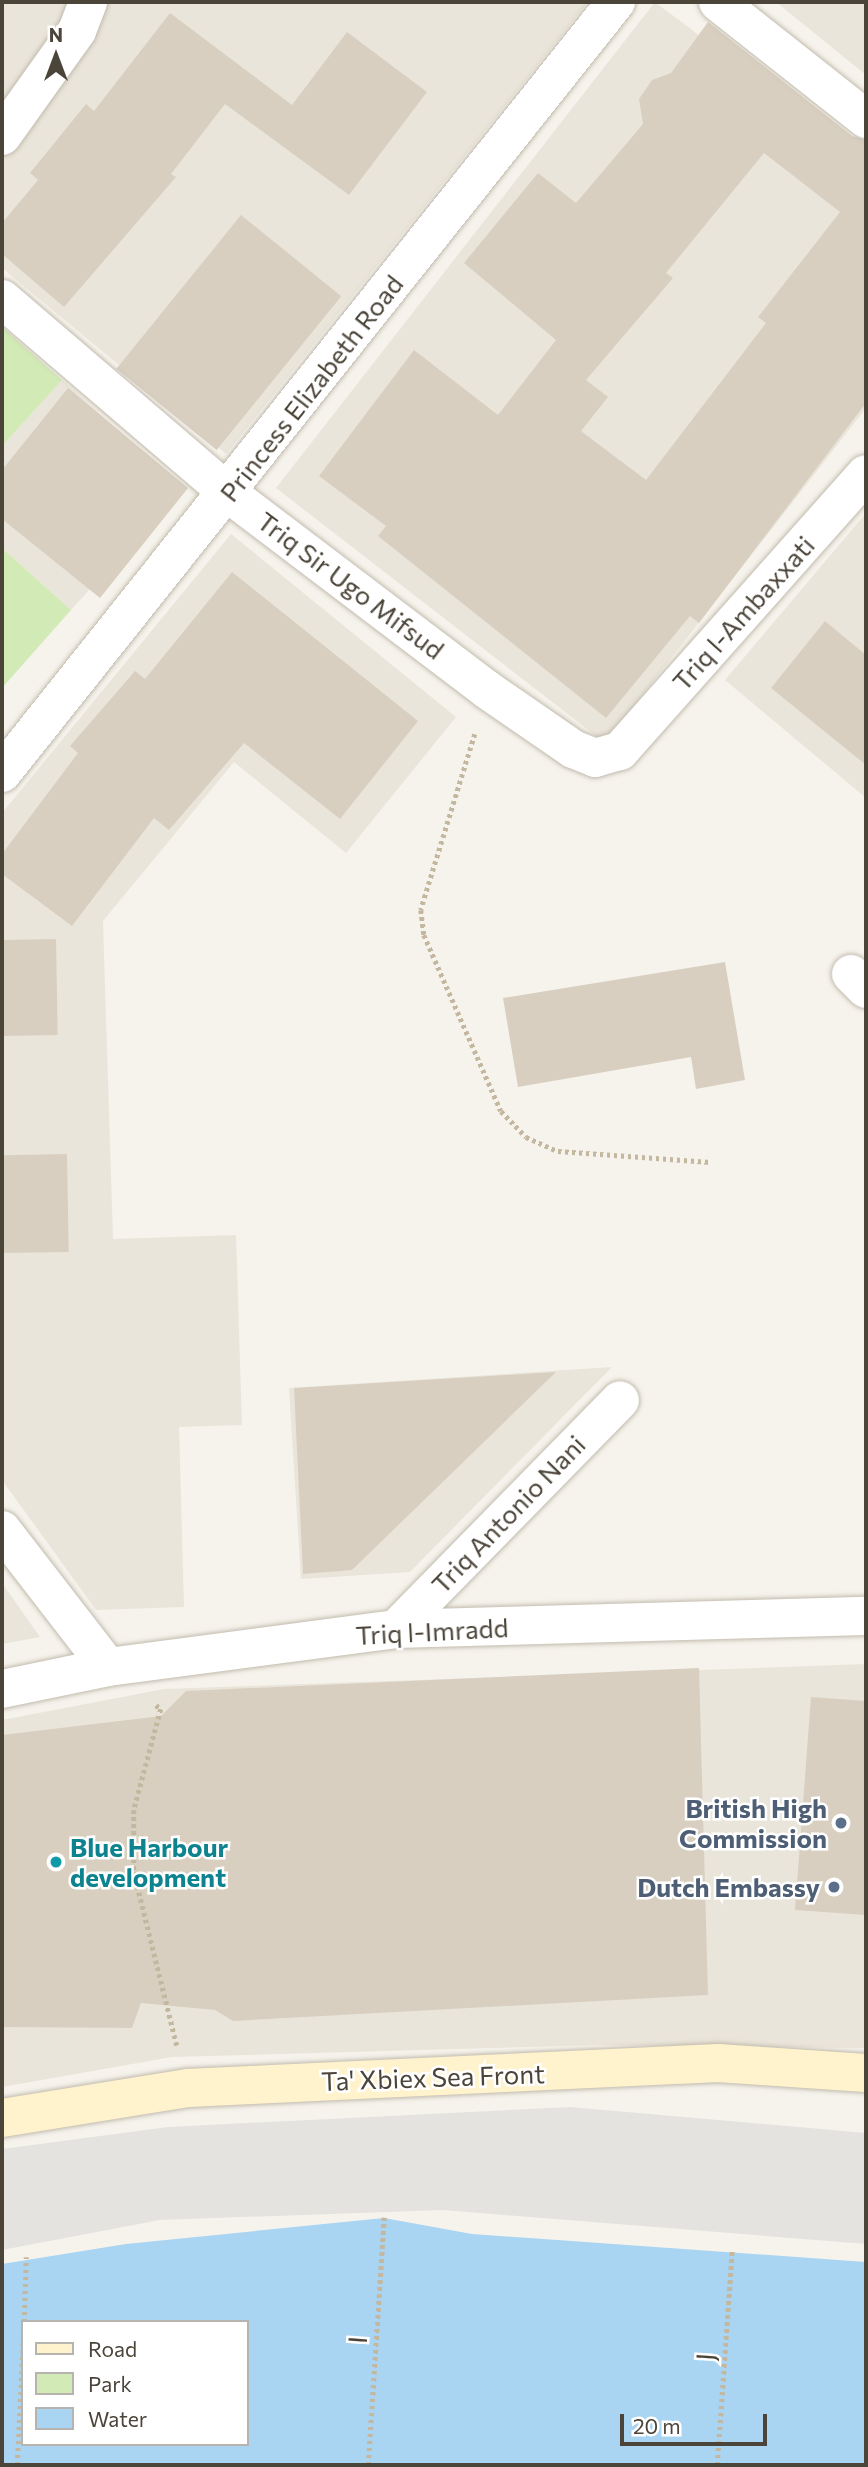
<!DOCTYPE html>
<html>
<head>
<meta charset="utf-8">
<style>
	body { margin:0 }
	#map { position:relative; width:868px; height:2467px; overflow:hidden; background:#f6f3ec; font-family:Commissioner,sans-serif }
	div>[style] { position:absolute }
	.residential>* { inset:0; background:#eae5da }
	.green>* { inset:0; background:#d2eab5 }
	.parking>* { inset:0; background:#e5e3e0 }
	.water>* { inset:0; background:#a9d4f2 }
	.building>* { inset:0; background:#d8cfc1; transform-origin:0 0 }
	.path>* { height:4.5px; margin-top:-2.25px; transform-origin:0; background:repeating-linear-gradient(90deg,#c4b79f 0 3.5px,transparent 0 7px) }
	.roads { filter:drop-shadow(0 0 2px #c2bbae) drop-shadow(0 0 2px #c2bbae) }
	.street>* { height:38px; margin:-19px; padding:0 19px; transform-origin:19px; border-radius:19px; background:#fff }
	.secondary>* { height:38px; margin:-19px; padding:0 19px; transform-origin:19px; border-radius:19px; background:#fff3cd }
	.dots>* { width:19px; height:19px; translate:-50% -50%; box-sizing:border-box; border:4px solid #fff; border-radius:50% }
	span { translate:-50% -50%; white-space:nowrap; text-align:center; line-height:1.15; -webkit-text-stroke:5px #fff; paint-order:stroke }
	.street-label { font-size:26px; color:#4b4439 }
	.service-label { font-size:26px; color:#4e5e75; font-weight:700 }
	.right { translate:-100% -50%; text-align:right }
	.culture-label { font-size:26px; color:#0d838f; font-weight:700 }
	.left { translate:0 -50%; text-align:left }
	.frame { position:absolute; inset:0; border:4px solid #4b4439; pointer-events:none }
	.legend { position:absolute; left:21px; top:2320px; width:228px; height:126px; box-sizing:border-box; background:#fff; border:2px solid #b7b4b0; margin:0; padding:9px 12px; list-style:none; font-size:21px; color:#4b4439 }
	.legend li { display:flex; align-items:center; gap:14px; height:35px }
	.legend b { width:35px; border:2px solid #b7b4b0 }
	.north { position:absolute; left:21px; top:21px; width:70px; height:70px; -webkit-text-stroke:5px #fff; paint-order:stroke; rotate:0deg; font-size:19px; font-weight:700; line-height:28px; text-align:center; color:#4b4439 }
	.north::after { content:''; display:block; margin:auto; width:24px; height:32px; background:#4b4439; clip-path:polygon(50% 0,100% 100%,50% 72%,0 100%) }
	.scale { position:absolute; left:620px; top:2414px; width:147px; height:32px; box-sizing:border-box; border:4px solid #4b4439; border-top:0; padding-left:9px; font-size:21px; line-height:24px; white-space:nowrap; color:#4b4439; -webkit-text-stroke:5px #fff; paint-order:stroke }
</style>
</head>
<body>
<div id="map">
	<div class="residential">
		<i style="clip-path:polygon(2px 2px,588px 2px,226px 454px,2px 268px)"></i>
		<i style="clip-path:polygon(655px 2px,866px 161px,866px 408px,605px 743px,276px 488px)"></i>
		<i style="clip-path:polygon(776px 2px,866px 2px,866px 75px)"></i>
		<i style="clip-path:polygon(62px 380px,182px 488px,71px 610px,2px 548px,2px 446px)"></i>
		<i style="clip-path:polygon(866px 513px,866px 798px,725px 680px)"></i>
		<i style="clip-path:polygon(231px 534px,456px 717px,346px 853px,234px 762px,103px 921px,113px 1239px,236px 1235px,242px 1425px,179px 1427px,184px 1607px,96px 1610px,2px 1480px,2px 813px)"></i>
		<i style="clip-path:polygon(612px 1367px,410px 1572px,301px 1579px,289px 1388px)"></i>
		<i style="clip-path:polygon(2px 1583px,40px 1637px,2px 1644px)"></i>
		<i style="clip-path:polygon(866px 1664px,866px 2048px,598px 2045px,172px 2057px,2px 2087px,2px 1720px,164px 1689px)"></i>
	</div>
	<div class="green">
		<i style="clip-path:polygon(2px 327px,62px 380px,2px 446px)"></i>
		<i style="clip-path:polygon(2px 548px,71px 610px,2px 688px)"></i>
	</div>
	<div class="parking">
		<i style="clip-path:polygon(570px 2107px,866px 2133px,866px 2244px,442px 2210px,160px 2220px,2px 2250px,2px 2149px,168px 2127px)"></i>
	</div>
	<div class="water">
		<i style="clip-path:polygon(evenodd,384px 2218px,472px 2234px,866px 2262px,866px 2465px,2px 2465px,2px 2264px,126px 2244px,384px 2218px,23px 2322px,247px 2322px,247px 2444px,23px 2444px,23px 2322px)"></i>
	</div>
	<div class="building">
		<i style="clip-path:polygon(170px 13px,292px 105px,347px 32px,427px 92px,349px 195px,225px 104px,171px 174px,176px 177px,64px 307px,2px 254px,2px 223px,38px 180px,30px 173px,86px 104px,94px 111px)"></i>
		<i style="clip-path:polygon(evenodd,708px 22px,852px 136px,866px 140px,866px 403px,699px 623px,690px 616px,606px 718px,378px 536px,386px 526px,319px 476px,414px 350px,498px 415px,556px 340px,464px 263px,538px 173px,576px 203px,643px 124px,639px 99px,652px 80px,671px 73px,708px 22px,764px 153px,840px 212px,758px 317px,766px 323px,646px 480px,581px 431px,608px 397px,586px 380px,673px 278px,666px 273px,764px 153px)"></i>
		<i style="left:241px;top:215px;width:129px;height:198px;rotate:39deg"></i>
		<i style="clip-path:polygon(68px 388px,188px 488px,100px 598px,2px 519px,2px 470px)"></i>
		<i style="clip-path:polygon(232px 572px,418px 721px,340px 819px,244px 743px,169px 830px,154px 818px,72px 926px,2px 874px,2px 854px,78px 753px,70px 746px,135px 671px,145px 679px)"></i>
		<i style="clip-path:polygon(825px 621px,866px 655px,866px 765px,771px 688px)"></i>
		<i style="left:56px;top:939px;width:96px;height:54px;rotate:89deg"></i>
		<i style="clip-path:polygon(725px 962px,745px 1080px,696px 1089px,691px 1057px,518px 1087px,503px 998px)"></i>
		<i style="left:67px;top:1154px;width:98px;height:65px;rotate:89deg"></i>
		<i style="clip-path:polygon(556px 1372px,352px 1570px,303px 1574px,294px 1388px)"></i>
		<i style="clip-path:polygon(699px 1668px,708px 1995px,233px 2021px,215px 2010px,141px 2003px,132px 2028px,2px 2027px,2px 1735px,161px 1716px,186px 1691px)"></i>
		<i style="clip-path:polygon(811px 1697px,866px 1701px,866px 1915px,795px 1910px)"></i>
	</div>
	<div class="path">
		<i style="left:475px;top:734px;width:184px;rotate:107.1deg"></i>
		<i style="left:421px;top:910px;width:25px;rotate:83deg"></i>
		<i style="left:424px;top:935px;width:192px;rotate:66.4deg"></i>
		<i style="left:501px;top:1111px;width:36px;rotate:46deg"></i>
		<i style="left:526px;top:1137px;width:35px;rotate:24deg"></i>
		<i style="left:558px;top:1151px;width:153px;rotate:4.1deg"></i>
		<i style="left:156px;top:1705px;width:6px;rotate:39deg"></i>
		<i style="left:161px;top:1709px;width:105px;rotate:105deg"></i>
		<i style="left:134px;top:1810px;width:62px;rotate:90deg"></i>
		<i style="left:134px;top:1872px;width:179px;rotate:76.1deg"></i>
		<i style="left:24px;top:2322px;width:65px;rotate:-88.2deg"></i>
		<i style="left:17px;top:2465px;width:124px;rotate:-87.2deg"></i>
		<i style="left:368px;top:2465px;width:248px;rotate:-86.3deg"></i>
		<i style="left:717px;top:2465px;width:215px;rotate:-86deg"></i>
	</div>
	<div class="roads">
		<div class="street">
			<i style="left:718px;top:2px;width:189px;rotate:38.3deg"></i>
			<i style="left:2px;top:136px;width:129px;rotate:-54.5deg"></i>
			<i style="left:77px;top:31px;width:31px;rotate:-69deg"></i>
			<i style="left:2px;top:299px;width:298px;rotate:40.6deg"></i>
			<i style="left:228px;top:493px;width:324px;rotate:37.2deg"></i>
			<i style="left:486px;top:689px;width:106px;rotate:34.6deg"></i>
			<i style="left:573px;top:749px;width:24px;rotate:22deg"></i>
			<i style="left:595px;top:758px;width:26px;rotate:-16deg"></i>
			<i style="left:620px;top:751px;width:370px;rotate:-48.4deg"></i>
			<i style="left:2px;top:773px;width:986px;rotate:-51.47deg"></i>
			<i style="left:851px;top:974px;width:21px;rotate:45deg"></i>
			<i style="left:2px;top:1530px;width:173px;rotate:52.3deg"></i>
			<i style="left:396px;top:1629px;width:320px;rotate:-45.6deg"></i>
			<i style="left:2px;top:1689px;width:108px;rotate:-11.7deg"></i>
			<i style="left:108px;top:1667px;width:290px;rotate:-7.5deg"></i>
			<i style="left:396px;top:1629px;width:470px;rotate:-1.6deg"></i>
		</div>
		<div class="secondary">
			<i style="left:2px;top:2118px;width:188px;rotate:-9.2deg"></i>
			<i style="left:188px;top:2088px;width:531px;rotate:-2.7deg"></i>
			<i style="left:718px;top:2063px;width:148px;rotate:3.9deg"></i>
		</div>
	</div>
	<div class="dots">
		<i style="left:841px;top:1823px;background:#5c6f8a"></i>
		<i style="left:56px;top:1862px;background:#0f9aa8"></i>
		<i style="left:834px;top:1887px;background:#5c6f8a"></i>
	</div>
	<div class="street-label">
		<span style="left:311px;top:388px;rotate:-52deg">Princess Elizabeth Road</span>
		<span style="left:351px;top:585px;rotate:37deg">Triq Sir Ugo Mifsud</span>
		<span style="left:743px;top:613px;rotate:-48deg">Triq l-Ambaxxati</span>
		<span style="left:508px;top:1514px;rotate:-46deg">Triq Antonio Nani</span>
		<span style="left:432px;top:1631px;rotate:-3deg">Triq l-Imradd</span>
		<span style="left:433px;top:2077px;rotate:-2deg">Ta' Xbiex Sea Front</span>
		<span style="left:357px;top:2340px;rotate:-86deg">I</span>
		<span style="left:705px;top:2357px;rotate:-86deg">J</span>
	</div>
	<div class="service-label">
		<span class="right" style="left:827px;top:1823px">British High<br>Commission</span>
		<span class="right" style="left:820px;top:1887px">Dutch Embassy</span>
	</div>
	<div class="culture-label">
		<span class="left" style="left:70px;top:1862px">Blue Harbour<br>development</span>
	</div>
	<div class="frame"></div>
	<ul class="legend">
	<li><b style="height:9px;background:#fff3cd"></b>Road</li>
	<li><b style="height:19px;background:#d2eab5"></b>Park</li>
	<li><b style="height:19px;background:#a9d4f2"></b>Water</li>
	</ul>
	<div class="north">N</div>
	<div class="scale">20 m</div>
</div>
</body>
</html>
